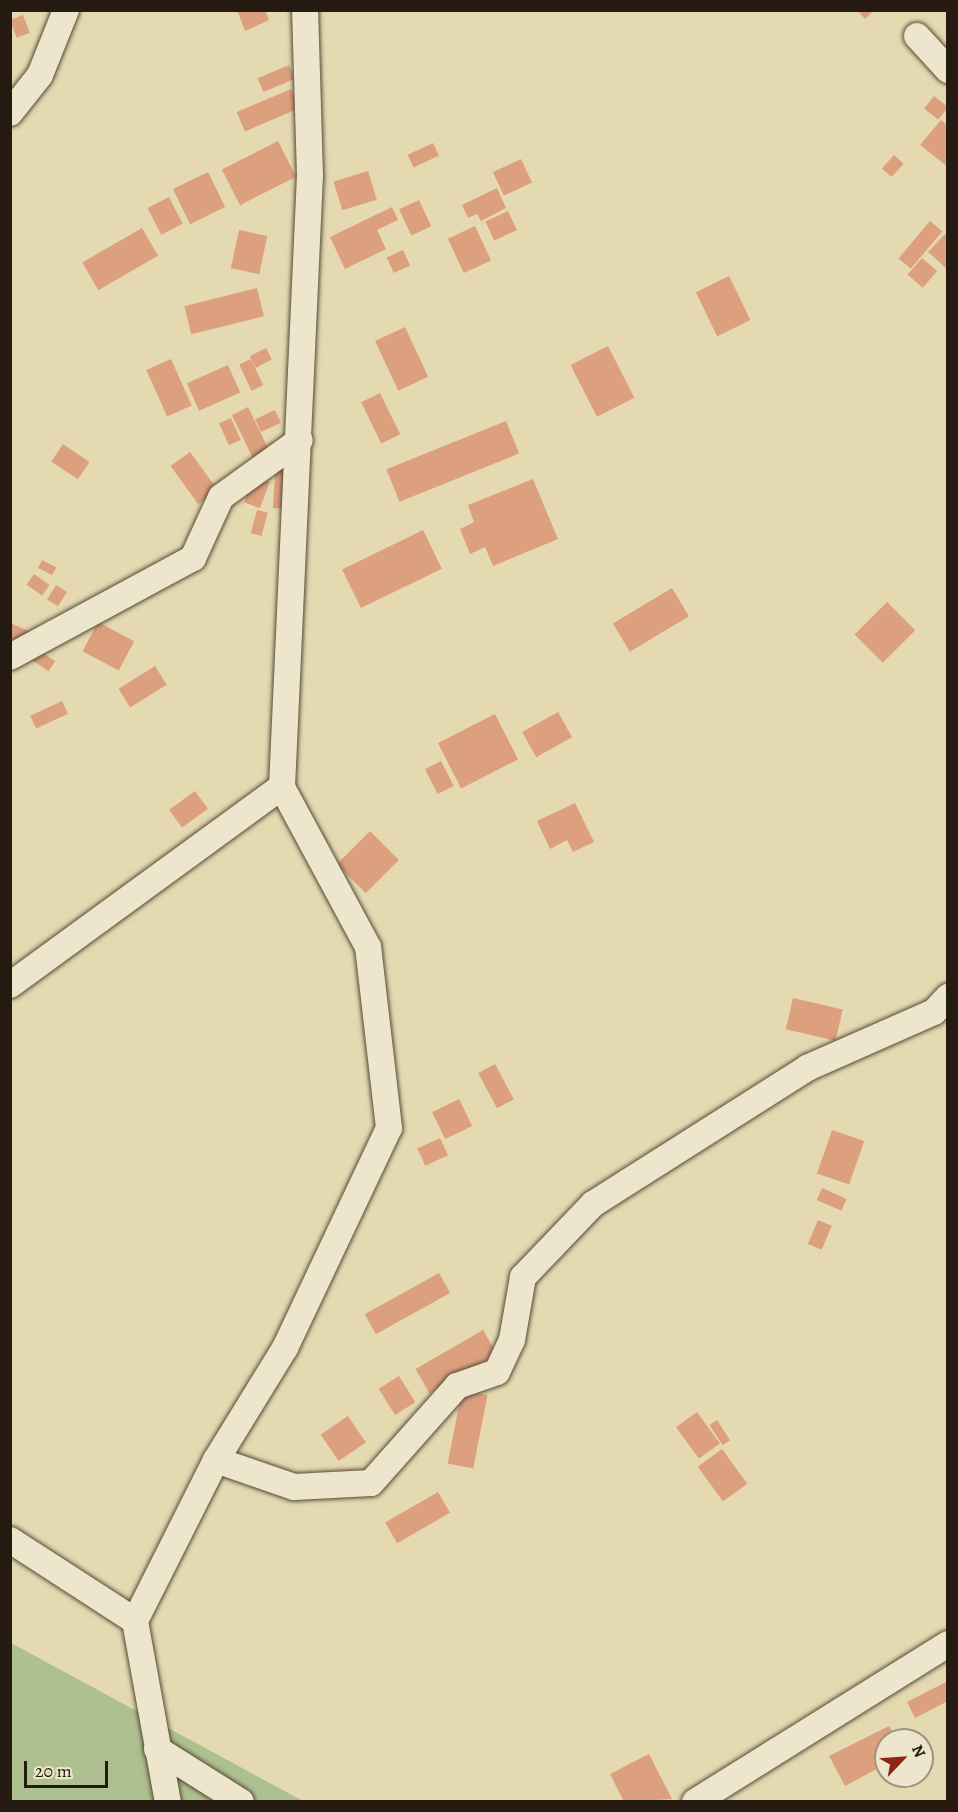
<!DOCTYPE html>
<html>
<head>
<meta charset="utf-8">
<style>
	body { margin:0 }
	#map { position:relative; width:958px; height:1812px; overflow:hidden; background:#e5d9b1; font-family:Alegreya,serif }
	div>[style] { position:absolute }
	.green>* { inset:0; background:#afc090 }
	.building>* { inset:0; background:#dda07f; transform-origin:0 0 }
	.roads { filter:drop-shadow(0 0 2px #554a38) drop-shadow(0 0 2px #554a38) }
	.street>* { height:26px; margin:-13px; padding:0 13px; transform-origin:13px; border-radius:13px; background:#eee6cc }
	span { translate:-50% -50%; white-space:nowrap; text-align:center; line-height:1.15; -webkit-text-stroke:4.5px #eee6cc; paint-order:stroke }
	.frame { position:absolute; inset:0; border:12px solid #251b10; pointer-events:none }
	.north { position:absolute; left:874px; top:1728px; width:60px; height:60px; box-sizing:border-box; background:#eee6cc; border:2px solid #9e9581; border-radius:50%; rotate:65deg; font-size:16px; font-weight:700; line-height:24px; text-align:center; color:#251b10 }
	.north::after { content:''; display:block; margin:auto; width:21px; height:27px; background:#8f2418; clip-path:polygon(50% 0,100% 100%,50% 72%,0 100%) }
	.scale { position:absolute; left:24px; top:1761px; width:84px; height:27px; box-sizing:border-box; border:3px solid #251b10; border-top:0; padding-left:8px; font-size:18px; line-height:21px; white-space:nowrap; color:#251b10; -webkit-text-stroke:4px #eee6cc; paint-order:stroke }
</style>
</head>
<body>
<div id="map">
	<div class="green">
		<i style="clip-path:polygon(11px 1643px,303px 1801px,11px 1801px)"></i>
	</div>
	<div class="building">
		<i style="clip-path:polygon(237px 10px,265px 10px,269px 20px,245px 31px)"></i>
		<i style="clip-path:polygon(857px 10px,874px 10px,865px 19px)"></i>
		<i style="left:23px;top:15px;width:19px;height:14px;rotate:69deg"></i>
		<i style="left:289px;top:65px;width:15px;height:34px;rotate:67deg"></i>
		<i style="left:291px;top:89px;width:21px;height:59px;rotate:67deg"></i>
		<i style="left:934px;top:96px;width:18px;height:16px;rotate:38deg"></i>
		<i style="clip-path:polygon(941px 120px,948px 126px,948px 167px,920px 145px)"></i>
		<i style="left:278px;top:141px;width:40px;height:63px;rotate:63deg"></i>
		<i style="left:433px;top:143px;width:14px;height:28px;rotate:65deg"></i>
		<i style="left:894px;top:155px;width:13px;height:18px;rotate:42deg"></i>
		<i style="left:521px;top:159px;width:26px;height:31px;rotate:65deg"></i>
		<i style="left:368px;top:171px;width:30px;height:36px;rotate:73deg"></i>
		<i style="left:208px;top:172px;width:39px;height:39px;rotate:64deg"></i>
		<i style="clip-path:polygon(497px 188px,506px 208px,481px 221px,477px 214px,468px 218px,462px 205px)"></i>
		<i style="left:169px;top:197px;width:30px;height:24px;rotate:63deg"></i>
		<i style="left:419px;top:200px;width:29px;height:22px;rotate:65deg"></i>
		<i style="clip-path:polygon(392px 207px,398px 220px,377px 230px,386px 249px,345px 269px,330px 237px)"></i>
		<i style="left:508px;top:211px;width:21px;height:25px;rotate:65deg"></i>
		<i style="left:930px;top:221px;width:16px;height:49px;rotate:40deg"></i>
		<i style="left:475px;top:226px;width:38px;height:30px;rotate:65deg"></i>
		<i style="left:142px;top:228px;width:32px;height:69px;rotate:60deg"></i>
		<i style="left:239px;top:230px;width:29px;height:39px;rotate:12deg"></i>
		<i style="clip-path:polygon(945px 234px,948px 236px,948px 270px,928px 252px)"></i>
		<i style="left:403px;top:250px;width:17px;height:18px;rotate:65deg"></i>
		<i style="left:922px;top:258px;width:20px;height:22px;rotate:41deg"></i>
		<i style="left:729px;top:276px;width:49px;height:37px;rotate:64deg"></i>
		<i style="left:257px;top:288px;width:29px;height:75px;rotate:76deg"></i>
		<i style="left:405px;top:327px;width:55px;height:33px;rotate:65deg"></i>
		<i style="left:608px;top:346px;width:58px;height:42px;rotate:63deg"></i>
		<i style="left:266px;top:348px;width:13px;height:18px;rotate:63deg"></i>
		<i style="left:171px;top:359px;width:51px;height:27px;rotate:66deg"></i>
		<i style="left:251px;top:359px;width:29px;height:13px;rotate:65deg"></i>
		<i style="left:228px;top:365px;width:30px;height:45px;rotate:66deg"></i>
		<i style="left:380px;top:393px;width:46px;height:21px;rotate:64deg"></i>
		<i style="left:248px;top:407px;width:48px;height:18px;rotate:64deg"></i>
		<i style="left:275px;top:410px;width:14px;height:22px;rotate:65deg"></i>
		<i style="left:231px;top:418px;width:24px;height:13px;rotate:66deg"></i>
		<i style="left:506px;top:421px;width:35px;height:129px;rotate:68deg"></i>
		<i style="left:63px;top:444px;width:32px;height:21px;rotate:34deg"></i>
		<i style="left:190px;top:452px;width:47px;height:24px;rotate:54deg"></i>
		<i style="left:276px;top:462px;width:13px;height:46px;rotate:4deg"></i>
		<i style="left:254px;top:476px;width:17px;height:28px;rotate:21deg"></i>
		<i style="clip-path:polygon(533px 479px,558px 539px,493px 566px,485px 547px,470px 554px,460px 529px,474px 522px,468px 505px)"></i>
		<i style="left:257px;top:510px;width:11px;height:24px;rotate:15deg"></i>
		<i style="left:423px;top:530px;width:43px;height:90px;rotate:64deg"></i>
		<i style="left:42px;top:560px;width:16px;height:9px;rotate:27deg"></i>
		<i style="left:34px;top:574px;width:19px;height:13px;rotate:35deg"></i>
		<i style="left:56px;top:585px;width:13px;height:17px;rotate:32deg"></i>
		<i style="left:672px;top:588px;width:33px;height:69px;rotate:59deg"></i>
		<i style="left:887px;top:602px;width:40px;height:46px;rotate:45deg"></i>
		<i style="left:98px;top:622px;width:41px;height:33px;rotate:28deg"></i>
		<i style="clip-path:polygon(10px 623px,31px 632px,25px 645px,10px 638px)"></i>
		<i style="left:37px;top:649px;width:22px;height:12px;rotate:34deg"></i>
		<i style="left:155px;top:666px;width:22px;height:43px;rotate:58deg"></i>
		<i style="left:62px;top:701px;width:14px;height:35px;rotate:65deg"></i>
		<i style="left:558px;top:712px;width:29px;height:41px;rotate:61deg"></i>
		<i style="left:495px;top:714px;width:51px;height:64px;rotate:63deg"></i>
		<i style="left:441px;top:761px;width:28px;height:18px;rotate:63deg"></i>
		<i style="left:195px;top:791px;width:22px;height:32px;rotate:54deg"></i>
		<i style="clip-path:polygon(575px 803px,594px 842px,573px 852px,567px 840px,550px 849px,537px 821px)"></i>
		<i style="left:370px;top:831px;width:41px;height:47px;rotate:45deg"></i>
		<i style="left:793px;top:998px;width:51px;height:32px;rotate:13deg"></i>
		<i style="left:495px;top:1064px;width:40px;height:19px;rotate:62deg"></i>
		<i style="left:459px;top:1099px;width:30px;height:30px;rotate:64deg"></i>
		<i style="left:832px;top:1130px;width:34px;height:46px;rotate:19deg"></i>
		<i style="left:440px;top:1138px;width:19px;height:25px;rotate:65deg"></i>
		<i style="left:822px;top:1188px;width:27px;height:13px;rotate:24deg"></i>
		<i style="left:818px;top:1220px;width:15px;height:26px;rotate:23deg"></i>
		<i style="left:439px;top:1273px;width:23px;height:85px;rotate:61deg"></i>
		<i style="left:483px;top:1330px;width:28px;height:78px;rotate:60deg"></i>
		<i style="left:399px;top:1376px;width:31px;height:24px;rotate:58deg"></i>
		<i style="left:462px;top:1390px;width:26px;height:75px;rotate:11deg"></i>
		<i style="left:697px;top:1412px;width:39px;height:26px;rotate:54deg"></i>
		<i style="left:348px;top:1416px;width:32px;height:33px;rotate:56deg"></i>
		<i style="left:717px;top:1420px;width:24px;height:9px;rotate:57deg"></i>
		<i style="left:722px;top:1449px;width:43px;height:30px;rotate:54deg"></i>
		<i style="left:438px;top:1492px;width:24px;height:61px;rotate:60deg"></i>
		<i style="clip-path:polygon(948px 1681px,948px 1701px,915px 1718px,907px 1702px)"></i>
		<i style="clip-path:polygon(889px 1726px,897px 1740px,886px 1740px,886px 1764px,845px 1786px,829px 1756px)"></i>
		<i style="clip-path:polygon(649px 1754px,672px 1799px,624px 1802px,610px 1774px)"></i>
	</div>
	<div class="roads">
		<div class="street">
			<i style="left:917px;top:36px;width:46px;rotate:47.6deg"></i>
			<i style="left:10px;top:113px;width:48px;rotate:-51.7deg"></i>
			<i style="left:40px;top:75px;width:70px;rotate:-68.2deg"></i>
			<i style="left:10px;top:657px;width:208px;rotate:-28.4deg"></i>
			<i style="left:193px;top:558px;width:67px;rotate:-65.3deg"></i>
			<i style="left:221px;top:497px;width:97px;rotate:-35.8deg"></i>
			<i style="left:10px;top:985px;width:336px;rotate:-36.1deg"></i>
			<i style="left:282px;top:787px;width:612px;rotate:-87.38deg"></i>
			<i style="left:310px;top:176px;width:166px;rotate:-91.7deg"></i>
			<i style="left:216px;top:1460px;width:83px;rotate:19.1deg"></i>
			<i style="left:294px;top:1487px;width:77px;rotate:-3deg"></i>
			<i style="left:371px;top:1483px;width:130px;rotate:-48.4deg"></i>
			<i style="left:457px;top:1386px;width:42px;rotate:-19.3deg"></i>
			<i style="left:497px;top:1372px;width:35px;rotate:-65deg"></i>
			<i style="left:512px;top:1340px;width:64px;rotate:-80.1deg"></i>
			<i style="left:523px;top:1277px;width:101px;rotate:-46.2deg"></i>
			<i style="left:593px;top:1204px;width:254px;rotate:-32.4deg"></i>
			<i style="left:807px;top:1068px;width:139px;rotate:-23.8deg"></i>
			<i style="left:934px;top:1012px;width:21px;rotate:-47deg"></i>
			<i style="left:10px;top:1540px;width:149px;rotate:32.9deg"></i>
			<i style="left:135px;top:1621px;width:184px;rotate:79.7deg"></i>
			<i style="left:135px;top:1621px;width:180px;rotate:-63.3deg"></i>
			<i style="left:216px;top:1460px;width:132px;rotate:-58.4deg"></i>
			<i style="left:285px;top:1348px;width:243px;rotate:-64.7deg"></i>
			<i style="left:389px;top:1128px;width:182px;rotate:-96.6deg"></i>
			<i style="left:368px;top:947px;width:182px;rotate:-118.3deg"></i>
			<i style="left:157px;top:1749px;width:99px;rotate:32.2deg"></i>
			<i style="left:695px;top:1802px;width:298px;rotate:-32deg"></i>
		</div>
	</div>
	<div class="frame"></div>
	<div class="north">N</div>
	<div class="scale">20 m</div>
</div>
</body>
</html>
